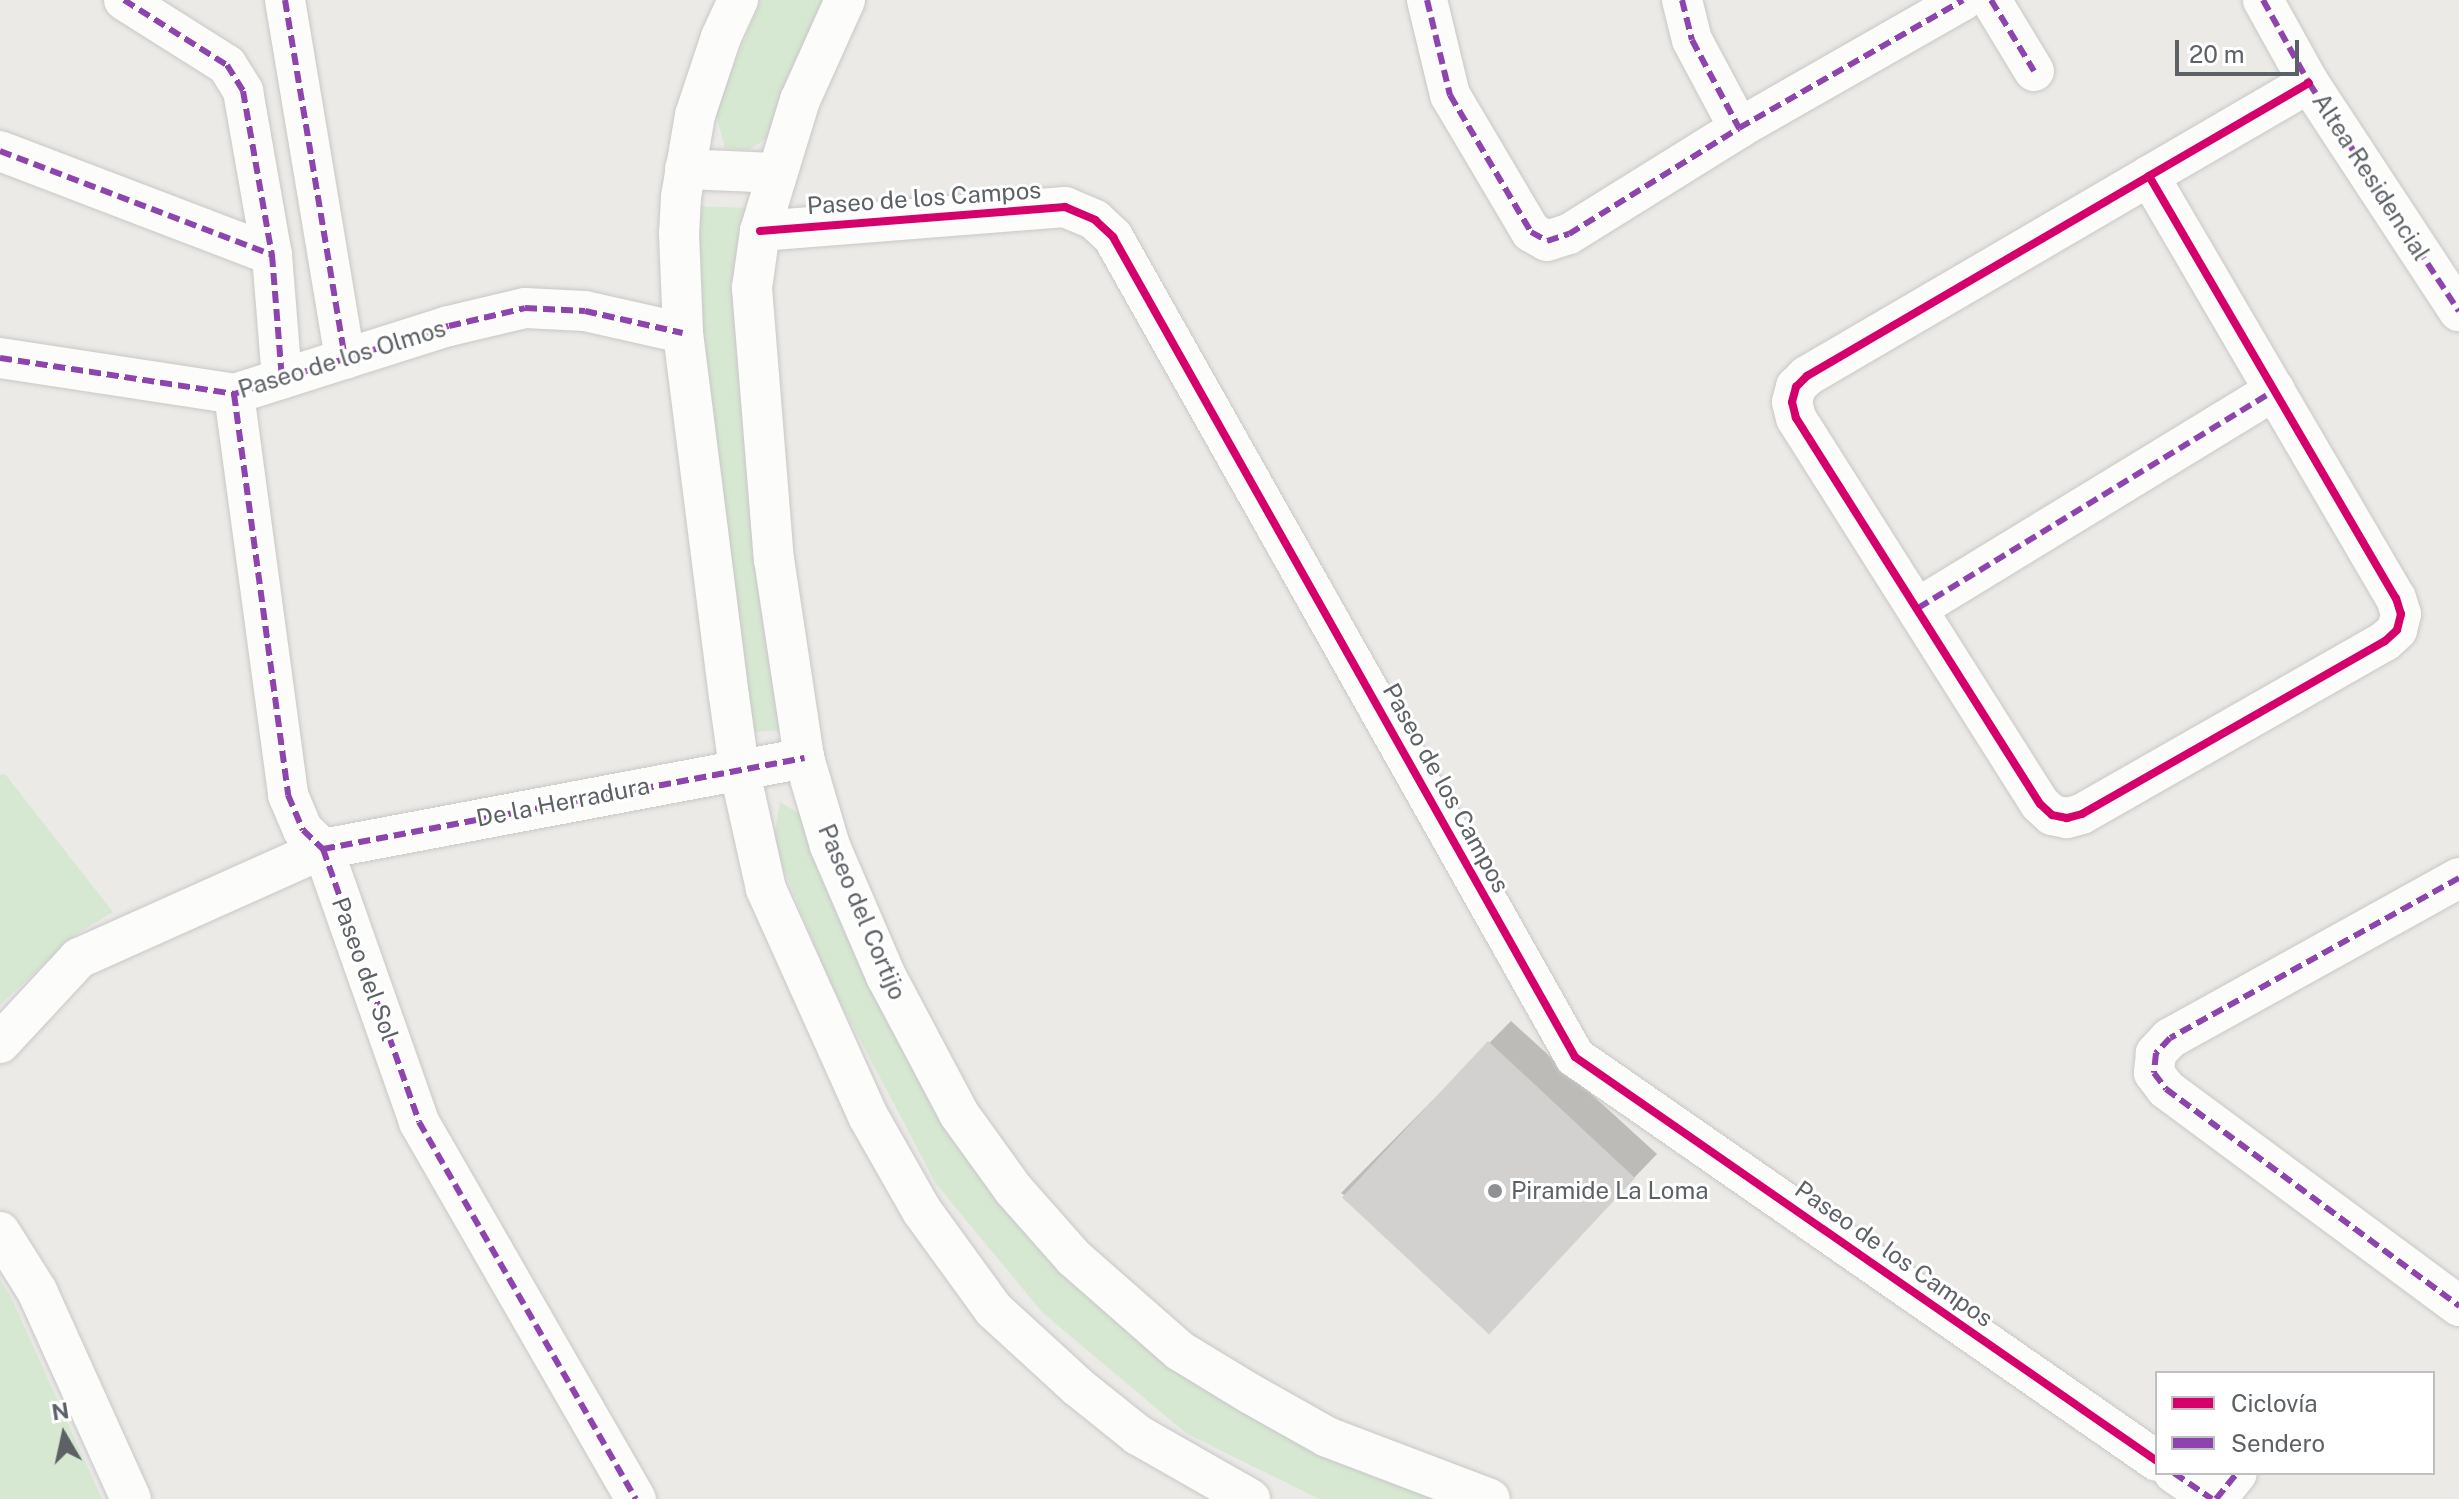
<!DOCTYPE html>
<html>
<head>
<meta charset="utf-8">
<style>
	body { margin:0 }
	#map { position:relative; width:2459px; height:1499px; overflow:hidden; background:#eceae7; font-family:"Public Sans",sans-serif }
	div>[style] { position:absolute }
	.green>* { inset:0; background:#d7e8d2 }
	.shadow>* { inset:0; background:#0003 }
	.building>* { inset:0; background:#d3d1cf; transform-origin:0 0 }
	.roads { filter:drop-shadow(0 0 2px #c8c7c8) drop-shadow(0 0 2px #c8c7c8) }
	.minor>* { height:40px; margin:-20px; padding:0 20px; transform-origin:20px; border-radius:20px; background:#fcfcfb }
	.quiet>* { height:6px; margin-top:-3px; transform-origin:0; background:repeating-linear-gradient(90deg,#8e44ad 0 12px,transparent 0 18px) }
	.cycleway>* { height:8px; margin:-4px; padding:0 4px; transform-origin:4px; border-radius:4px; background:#d6006c }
	.dots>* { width:22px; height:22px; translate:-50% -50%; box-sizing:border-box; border:4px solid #fff; border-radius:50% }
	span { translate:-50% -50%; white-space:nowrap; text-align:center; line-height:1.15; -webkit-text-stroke:6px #fff; paint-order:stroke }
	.street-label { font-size:24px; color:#5c6165 }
	.poi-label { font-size:24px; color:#5c6165 }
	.left { translate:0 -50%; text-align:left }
	.legend { position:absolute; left:2155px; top:1371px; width:280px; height:104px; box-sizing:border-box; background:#fff; border:2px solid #bec0c1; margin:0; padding:10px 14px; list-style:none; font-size:24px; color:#5c6165 }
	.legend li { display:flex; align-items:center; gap:16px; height:40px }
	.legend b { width:40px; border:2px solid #bec0c1 }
	.north { position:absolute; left:24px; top:1395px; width:80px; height:80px; -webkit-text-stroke:6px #fff; paint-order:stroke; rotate:351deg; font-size:22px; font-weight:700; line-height:32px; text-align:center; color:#5c6165 }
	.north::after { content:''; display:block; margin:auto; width:28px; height:36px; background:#5c6165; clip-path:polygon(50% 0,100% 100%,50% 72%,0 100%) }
	.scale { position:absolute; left:2175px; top:40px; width:124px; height:36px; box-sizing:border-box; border:4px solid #5c6165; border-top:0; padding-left:10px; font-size:24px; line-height:28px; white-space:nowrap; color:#5c6165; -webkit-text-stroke:6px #fff; paint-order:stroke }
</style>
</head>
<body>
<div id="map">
	<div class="green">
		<i style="clip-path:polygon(761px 0,830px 0,773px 134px,749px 150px,725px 148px,715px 111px)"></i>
		<i style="clip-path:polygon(698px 206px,746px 208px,734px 316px,762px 600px,783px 730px,753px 732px,701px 337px)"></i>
		<i style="clip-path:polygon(5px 774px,113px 912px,75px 935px,0 1005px,0 775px)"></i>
		<i style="clip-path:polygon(780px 802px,803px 816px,976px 1163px,1070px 1282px,1181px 1372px,1444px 1499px,1319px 1499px,1187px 1434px,1043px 1313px,936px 1184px,828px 979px,773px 842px)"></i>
		<i style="clip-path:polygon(0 1279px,11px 1297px,102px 1499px,0 1499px)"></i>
	</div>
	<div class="shadow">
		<i style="clip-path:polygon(1511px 1021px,1657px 1154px,1511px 1306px,1341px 1193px)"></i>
	</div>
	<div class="building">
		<i style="left:1488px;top:1041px;width:201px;height:214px;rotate:43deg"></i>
	</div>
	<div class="roads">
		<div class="minor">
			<i style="left:124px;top:0;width:122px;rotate:32.3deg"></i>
			<i style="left:227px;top:65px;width:31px;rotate:58deg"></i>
			<i style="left:243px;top:91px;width:167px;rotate:80deg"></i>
			<i style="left:272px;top:255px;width:124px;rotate:85.4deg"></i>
			<i style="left:285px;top:0;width:364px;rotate:80.5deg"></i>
			<i style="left:738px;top:0;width:41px;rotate:114.7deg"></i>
			<i style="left:721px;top:37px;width:82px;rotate:108.4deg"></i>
			<i style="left:695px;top:115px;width:83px;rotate:99.7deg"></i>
			<i style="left:681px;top:197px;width:36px;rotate:93deg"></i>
			<i style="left:679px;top:233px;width:100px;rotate:87.7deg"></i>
			<i style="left:683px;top:333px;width:366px;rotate:82.8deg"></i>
			<i style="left:729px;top:696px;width:73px;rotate:82.1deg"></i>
			<i style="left:739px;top:768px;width:124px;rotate:77.4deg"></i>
			<i style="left:766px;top:889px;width:249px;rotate:65.8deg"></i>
			<i style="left:868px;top:1116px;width:109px;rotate:60.4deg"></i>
			<i style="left:922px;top:1211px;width:122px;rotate:54deg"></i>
			<i style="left:994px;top:1310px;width:114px;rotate:42.5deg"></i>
			<i style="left:1078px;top:1387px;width:77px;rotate:38.7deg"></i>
			<i style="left:1138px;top:1435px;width:129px;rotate:29.7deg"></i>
			<i style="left:845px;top:0;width:110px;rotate:114.2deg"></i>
			<i style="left:800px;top:100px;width:137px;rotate:107deg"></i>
			<i style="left:760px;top:231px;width:58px;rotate:98deg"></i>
			<i style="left:752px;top:288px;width:272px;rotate:85.4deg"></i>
			<i style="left:774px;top:559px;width:201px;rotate:81.4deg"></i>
			<i style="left:804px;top:758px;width:92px;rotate:73.5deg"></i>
			<i style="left:830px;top:846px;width:142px;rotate:66.7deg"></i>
			<i style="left:886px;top:976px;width:156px;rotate:62.1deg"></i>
			<i style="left:959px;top:1114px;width:92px;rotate:54.2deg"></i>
			<i style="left:1013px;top:1189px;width:92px;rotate:48.5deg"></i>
			<i style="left:1074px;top:1258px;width:141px;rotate:41.3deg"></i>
			<i style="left:1180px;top:1351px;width:81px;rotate:31.3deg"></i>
			<i style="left:1249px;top:1393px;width:90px;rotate:29.4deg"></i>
			<i style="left:1327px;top:1437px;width:174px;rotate:20.8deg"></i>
			<i style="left:1427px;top:0;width:98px;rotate:76.4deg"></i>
			<i style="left:1450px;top:95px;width:159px;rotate:59.4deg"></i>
			<i style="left:1531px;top:232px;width:18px;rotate:29deg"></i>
			<i style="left:1547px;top:241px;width:23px;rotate:-18deg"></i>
			<i style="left:1569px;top:234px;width:200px;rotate:-31.9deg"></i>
			<i style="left:1739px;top:128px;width:258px;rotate:-29.7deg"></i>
			<i style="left:1682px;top:0;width:41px;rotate:76deg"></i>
			<i style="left:1692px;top:40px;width:100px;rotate:61.9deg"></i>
			<i style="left:1991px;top:0;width:83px;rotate:58.8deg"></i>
			<i style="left:2263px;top:0;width:95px;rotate:61deg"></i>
			<i style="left:2309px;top:83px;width:273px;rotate:56.7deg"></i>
			<i style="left:0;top:151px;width:291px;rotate:20.9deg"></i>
			<i style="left:685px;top:169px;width:92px;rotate:2.5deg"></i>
			<i style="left:2149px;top:176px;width:489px;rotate:59.7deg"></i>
			<i style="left:2396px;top:598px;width:17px;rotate:73deg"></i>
			<i style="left:2401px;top:614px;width:16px;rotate:104deg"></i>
			<i style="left:2397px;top:630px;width:16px;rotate:137deg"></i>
			<i style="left:2385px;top:641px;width:349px;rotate:150.3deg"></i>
			<i style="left:2082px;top:814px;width:16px;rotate:165deg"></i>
			<i style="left:2067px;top:818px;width:15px;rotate:-169deg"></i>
			<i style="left:2052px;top:815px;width:16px;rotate:-137deg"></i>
			<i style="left:2040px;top:804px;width:457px;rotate:-122.3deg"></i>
			<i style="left:1796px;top:418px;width:16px;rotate:-104deg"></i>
			<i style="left:1792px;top:402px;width:16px;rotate:-75deg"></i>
			<i style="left:1796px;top:387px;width:16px;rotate:-45deg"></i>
			<i style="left:1807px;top:376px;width:396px;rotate:-30.3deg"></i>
			<i style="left:2149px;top:176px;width:185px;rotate:-30.2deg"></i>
			<i style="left:760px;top:231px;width:306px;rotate:-4.5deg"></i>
			<i style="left:1065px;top:207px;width:33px;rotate:23deg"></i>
			<i style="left:1095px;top:220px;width:25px;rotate:43deg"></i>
			<i style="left:1113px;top:237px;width:941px;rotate:60.6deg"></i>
			<i style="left:1575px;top:1057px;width:708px;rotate:34.77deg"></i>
			<i style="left:0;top:358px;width:237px;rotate:8.7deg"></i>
			<i style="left:234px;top:394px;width:225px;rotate:-17.6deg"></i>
			<i style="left:449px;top:326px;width:78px;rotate:-13.3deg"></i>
			<i style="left:525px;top:308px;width:60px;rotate:2.9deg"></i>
			<i style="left:585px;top:311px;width:100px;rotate:12.7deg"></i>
			<i style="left:234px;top:394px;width:405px;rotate:82.3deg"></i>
			<i style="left:288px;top:795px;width:38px;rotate:67deg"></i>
			<i style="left:303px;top:830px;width:28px;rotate:44deg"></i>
			<i style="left:323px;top:849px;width:289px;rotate:70.6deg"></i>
			<i style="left:419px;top:1122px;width:435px;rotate:60.1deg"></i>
			<i style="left:1918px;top:608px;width:418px;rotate:-31.4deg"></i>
			<i style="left:2459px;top:878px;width:330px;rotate:151deg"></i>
			<i style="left:2170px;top:1038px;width:21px;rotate:133deg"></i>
			<i style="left:2156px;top:1053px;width:20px;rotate:96deg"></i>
			<i style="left:2154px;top:1073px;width:20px;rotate:53deg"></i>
			<i style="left:2166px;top:1089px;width:365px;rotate:36.5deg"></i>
			<i style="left:0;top:1043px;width:116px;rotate:-47.1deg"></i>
			<i style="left:79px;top:958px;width:267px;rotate:-24.1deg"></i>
			<i style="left:323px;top:849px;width:490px;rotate:-10.7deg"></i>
			<i style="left:0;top:1232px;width:70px;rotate:57.9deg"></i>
			<i style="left:37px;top:1291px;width:228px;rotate:65.7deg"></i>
			<i style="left:2174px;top:1473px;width:46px;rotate:34.4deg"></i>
			<i style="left:2216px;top:1499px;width:33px;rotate:-51deg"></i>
		</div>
	</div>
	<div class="quiet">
		<i style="left:124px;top:0;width:122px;rotate:32.3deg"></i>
		<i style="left:227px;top:65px;width:31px;rotate:58deg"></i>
		<i style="left:243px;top:91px;width:167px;rotate:80deg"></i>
		<i style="left:272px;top:255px;width:124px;rotate:85.4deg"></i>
		<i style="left:285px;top:0;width:364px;rotate:80.5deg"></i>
		<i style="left:1427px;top:0;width:98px;rotate:76.4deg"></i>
		<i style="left:1450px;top:95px;width:159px;rotate:59.4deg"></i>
		<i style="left:1531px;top:232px;width:18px;rotate:29deg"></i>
		<i style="left:1547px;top:241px;width:23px;rotate:-18deg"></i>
		<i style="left:1569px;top:234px;width:200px;rotate:-31.9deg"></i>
		<i style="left:1739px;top:128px;width:258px;rotate:-29.7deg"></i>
		<i style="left:1682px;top:0;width:41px;rotate:76deg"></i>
		<i style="left:1692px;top:40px;width:100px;rotate:61.9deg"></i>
		<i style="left:1991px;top:0;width:83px;rotate:58.8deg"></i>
		<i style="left:2263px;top:0;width:95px;rotate:61deg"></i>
		<i style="left:2309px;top:83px;width:273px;rotate:56.7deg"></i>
		<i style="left:0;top:151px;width:291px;rotate:20.9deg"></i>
		<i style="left:0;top:358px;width:237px;rotate:8.7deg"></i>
		<i style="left:234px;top:394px;width:225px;rotate:-17.6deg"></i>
		<i style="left:449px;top:326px;width:78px;rotate:-13.3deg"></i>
		<i style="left:525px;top:308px;width:60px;rotate:2.9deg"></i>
		<i style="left:585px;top:311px;width:100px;rotate:12.7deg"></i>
		<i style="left:234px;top:394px;width:405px;rotate:82.3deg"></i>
		<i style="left:288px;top:795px;width:38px;rotate:67deg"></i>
		<i style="left:303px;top:830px;width:28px;rotate:44deg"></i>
		<i style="left:323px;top:849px;width:289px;rotate:70.6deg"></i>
		<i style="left:419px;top:1122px;width:435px;rotate:60.1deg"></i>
		<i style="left:1918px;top:608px;width:418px;rotate:-31.4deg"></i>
		<i style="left:323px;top:849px;width:490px;rotate:-10.7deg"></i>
		<i style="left:2459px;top:878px;width:330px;rotate:151deg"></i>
		<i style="left:2170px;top:1038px;width:21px;rotate:133deg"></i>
		<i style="left:2156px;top:1053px;width:20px;rotate:96deg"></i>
		<i style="left:2154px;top:1073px;width:20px;rotate:53deg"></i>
		<i style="left:2166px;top:1089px;width:365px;rotate:36.5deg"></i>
		<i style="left:2174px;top:1473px;width:46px;rotate:34.4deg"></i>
		<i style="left:2216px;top:1499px;width:33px;rotate:-51deg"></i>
	</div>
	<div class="cycleway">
		<i style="left:2149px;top:176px;width:489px;rotate:59.7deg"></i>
		<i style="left:2396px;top:598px;width:17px;rotate:73deg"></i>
		<i style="left:2401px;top:614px;width:16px;rotate:104deg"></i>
		<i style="left:2397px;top:630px;width:16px;rotate:137deg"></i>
		<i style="left:2385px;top:641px;width:349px;rotate:150.3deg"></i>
		<i style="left:2082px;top:814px;width:16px;rotate:165deg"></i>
		<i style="left:2067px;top:818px;width:15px;rotate:-169deg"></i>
		<i style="left:2052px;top:815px;width:16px;rotate:-137deg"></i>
		<i style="left:2040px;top:804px;width:457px;rotate:-122.3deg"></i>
		<i style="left:1796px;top:418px;width:16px;rotate:-104deg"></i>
		<i style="left:1792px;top:402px;width:16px;rotate:-75deg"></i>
		<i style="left:1796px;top:387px;width:16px;rotate:-45deg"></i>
		<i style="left:1807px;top:376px;width:396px;rotate:-30.3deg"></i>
		<i style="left:2149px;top:176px;width:185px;rotate:-30.2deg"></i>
		<i style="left:760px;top:231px;width:306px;rotate:-4.5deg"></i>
		<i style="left:1065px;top:207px;width:33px;rotate:23deg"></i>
		<i style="left:1095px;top:220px;width:25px;rotate:43deg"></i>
		<i style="left:1113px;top:237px;width:941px;rotate:60.6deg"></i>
		<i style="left:1575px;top:1057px;width:708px;rotate:34.77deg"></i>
	</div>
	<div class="dots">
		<i style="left:1495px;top:1191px;background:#8e9192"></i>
	</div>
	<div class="street-label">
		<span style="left:2371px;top:177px;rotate:57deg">Altea Residencial</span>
		<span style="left:924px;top:198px;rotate:-4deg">Paseo de los Campos</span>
		<span style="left:342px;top:359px;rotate:-17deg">Paseo de los Olmos</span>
		<span style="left:1446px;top:788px;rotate:61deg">Paseo de los Campos</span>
		<span style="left:563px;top:802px;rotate:-11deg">De la Herradura</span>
		<span style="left:862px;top:912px;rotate:67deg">Paseo del Cortijo</span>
		<span style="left:365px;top:969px;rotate:70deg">Paseo del Sol</span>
		<span style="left:1894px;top:1254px;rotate:35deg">Paseo de los Campos</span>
	</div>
	<div class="poi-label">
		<span class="left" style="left:1511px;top:1191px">Piramide La Loma</span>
	</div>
	<ul class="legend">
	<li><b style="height:10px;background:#d6006c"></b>Ciclovía</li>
	<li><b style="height:10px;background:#8e44ad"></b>Sendero</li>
	</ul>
	<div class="north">N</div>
	<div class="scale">20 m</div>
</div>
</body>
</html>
